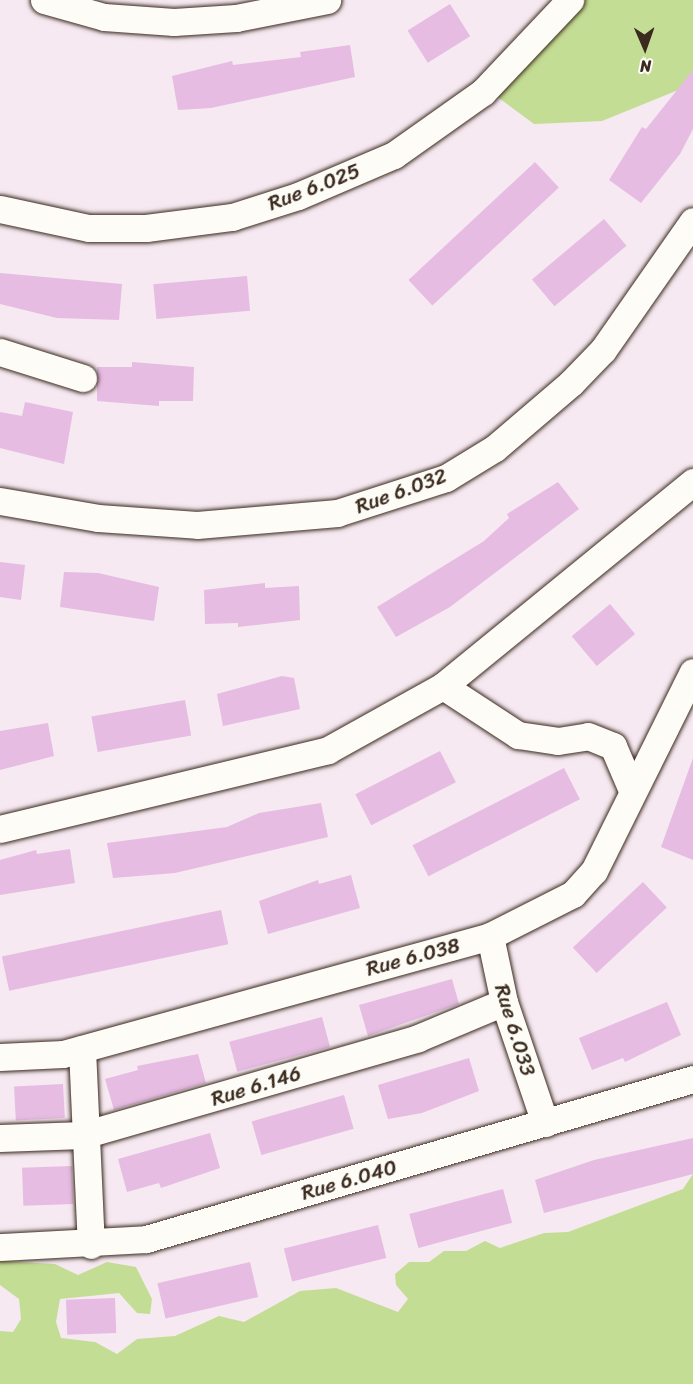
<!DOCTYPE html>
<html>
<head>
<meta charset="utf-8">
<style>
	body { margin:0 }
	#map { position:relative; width:693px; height:1384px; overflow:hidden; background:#f6e9f1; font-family:Sriracha,sans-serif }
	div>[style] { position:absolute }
	.green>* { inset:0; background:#c4dd94 }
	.building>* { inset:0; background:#e6bce2; transform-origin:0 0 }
	.roads { filter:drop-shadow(0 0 2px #3b2a1e) drop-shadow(0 0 2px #3b2a1e) }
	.minor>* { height:27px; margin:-13.5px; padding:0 13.5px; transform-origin:13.5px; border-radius:13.5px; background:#fdfcf7 }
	span { translate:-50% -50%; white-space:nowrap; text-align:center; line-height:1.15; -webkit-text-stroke:4.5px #fdfcf7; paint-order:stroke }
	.street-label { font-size:21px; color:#3b2a1e }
	.north { position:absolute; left:615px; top:18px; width:60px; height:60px; -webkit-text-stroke:4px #fdfcf7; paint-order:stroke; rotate:178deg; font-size:16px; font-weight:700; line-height:24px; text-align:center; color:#3b2a1e }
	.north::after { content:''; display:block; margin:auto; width:21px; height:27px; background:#3b2a1e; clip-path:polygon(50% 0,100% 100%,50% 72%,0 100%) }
</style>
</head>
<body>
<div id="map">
	<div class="green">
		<i style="clip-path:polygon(585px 0,693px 0,693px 84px,602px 121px,534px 124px,495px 95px)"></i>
		<i style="clip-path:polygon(693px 1174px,693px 1384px,0 1384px,0 1331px,13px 1332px,21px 1319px,19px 1299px,0 1285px,0 1261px,55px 1264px,78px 1275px,107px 1262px,136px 1267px,152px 1299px,150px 1314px,137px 1313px,119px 1293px,60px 1299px,56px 1322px,61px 1338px,95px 1342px,117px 1354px,137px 1339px,175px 1336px,219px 1316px,244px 1322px,300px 1291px,336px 1288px,398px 1312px,408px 1299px,396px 1285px,395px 1274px,409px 1262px,429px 1262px,444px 1251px,466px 1251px,485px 1241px,500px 1248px,544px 1233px,568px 1232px,683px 1189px)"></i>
	</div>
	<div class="building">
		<i style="left:450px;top:4px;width:38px;height:50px;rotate:58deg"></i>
		<i style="clip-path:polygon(350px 45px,355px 77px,211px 108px,178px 110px,172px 76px,232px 61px,233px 65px,301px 57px,300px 52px)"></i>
		<i style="clip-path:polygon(693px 70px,693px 129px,680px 154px,641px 203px,609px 180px,642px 127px,646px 129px)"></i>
		<i style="left:535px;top:162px;width:35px;height:173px;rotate:47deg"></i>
		<i style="left:604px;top:219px;width:35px;height:94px;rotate:50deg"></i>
		<i style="clip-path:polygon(0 273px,122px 284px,119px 320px,57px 318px,0 304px)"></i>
		<i style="left:247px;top:276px;width:35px;height:94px;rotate:85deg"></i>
		<i style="clip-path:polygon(132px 362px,194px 367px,193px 401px,159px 401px,159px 406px,97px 401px,97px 367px,132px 367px)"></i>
		<i style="clip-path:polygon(25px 402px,73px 412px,64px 464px,0 448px,0 412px,22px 416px)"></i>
		<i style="clip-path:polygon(558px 482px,579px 509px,450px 607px,396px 637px,377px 607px,484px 541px,509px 518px,507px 514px)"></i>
		<i style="clip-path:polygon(0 562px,25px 565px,21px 600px,0 597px)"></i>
		<i style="clip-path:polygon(64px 572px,98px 573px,159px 587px,154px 621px,60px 607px)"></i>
		<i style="clip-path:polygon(265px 583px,265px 588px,299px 586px,300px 620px,238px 627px,238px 623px,205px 624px,204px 590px)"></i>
		<i style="left:610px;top:604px;width:39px;height:50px;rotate:50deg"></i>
		<i style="clip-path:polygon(282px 676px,294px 678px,300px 709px,223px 726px,217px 694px)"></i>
		<i style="left:185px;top:700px;width:36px;height:95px;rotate:80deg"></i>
		<i style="clip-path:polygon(48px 723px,54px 756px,0 770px,0 731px)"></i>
		<i style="left:440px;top:751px;width:35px;height:95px;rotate:63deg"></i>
		<i style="clip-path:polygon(693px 758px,693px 860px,661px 847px)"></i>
		<i style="left:564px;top:768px;width:35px;height:170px;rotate:63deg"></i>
		<i style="clip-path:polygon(321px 803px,328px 837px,175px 873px,113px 878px,107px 843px,227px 827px,259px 813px)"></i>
		<i style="clip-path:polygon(70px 849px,75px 883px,0 895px,0 860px,36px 850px,37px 854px)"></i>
		<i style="clip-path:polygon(351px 875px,360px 908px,268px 934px,259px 901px,318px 880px,319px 884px)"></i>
		<i style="left:643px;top:882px;width:35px;height:96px;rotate:47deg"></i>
		<i style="left:221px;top:910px;width:35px;height:224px;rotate:78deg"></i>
		<i style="clip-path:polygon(452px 979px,459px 1004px,368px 1036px,359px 1005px)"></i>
		<i style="clip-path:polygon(667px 1002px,681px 1035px,625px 1062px,623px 1058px,592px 1070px,579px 1038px)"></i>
		<i style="left:322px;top:1017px;width:31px;height:96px;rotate:75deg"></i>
		<i style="clip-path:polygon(198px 1054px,206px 1083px,114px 1110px,105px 1079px,138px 1070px,137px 1066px)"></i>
		<i style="clip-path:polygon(469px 1058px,479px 1091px,422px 1113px,388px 1119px,378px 1085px)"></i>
		<i style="left:63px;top:1084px;width:34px;height:49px;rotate:87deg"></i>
		<i style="left:344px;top:1095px;width:35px;height:96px;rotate:74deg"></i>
		<i style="clip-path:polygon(210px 1133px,220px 1168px,161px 1188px,159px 1183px,127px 1192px,118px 1159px)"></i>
		<i style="clip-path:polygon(693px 1138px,693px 1174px,544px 1213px,535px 1180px,594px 1160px)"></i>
		<i style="left:72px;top:1166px;width:38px;height:50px;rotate:88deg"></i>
		<i style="left:503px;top:1189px;width:35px;height:97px;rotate:75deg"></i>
		<i style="left:378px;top:1225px;width:34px;height:97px;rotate:76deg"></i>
		<i style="left:250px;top:1262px;width:36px;height:95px;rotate:77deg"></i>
		<i style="left:115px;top:1298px;width:35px;height:49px;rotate:88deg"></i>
	</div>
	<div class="roads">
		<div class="minor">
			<i style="left:44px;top:0;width:62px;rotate:15.8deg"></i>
			<i style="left:104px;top:17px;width:70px;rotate:4.1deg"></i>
			<i style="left:174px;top:22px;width:62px;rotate:-3.7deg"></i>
			<i style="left:236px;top:18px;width:93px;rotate:-11.2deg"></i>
			<i style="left:0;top:209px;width:91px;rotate:12.1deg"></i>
			<i style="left:89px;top:228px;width:57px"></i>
			<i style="left:146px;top:228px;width:87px;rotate:-7.3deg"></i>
			<i style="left:232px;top:217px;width:69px;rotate:-17.7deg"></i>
			<i style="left:298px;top:196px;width:104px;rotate:-23.1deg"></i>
			<i style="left:394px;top:155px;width:109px;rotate:-35.3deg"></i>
			<i style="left:483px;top:92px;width:127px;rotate:-46.6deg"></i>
			<i style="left:0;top:352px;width:87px;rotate:17.4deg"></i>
			<i style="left:0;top:501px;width:99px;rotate:9.8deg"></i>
			<i style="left:98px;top:518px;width:99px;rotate:4deg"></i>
			<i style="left:197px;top:525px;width:141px;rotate:-4.9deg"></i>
			<i style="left:337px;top:513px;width:114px;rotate:-17.8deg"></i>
			<i style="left:446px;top:478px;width:57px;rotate:-31.5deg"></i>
			<i style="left:495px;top:448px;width:100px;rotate:-40.5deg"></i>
			<i style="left:571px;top:383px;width:46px;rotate:-45.9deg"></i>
			<i style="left:603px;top:350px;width:157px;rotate:-55.1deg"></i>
			<i style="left:443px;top:686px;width:90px;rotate:33.2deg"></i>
			<i style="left:518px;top:735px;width:40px;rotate:8.5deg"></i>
			<i style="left:558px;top:741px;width:30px;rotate:-9deg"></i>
			<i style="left:588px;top:736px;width:27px;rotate:22deg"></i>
			<i style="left:613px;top:746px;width:46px;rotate:66.8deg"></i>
			<i style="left:0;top:829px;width:337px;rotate:-13.5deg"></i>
			<i style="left:328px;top:750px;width:132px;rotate:-29.1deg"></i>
			<i style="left:443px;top:686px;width:323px;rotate:-39.2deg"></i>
			<i style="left:490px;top:936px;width:67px;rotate:78deg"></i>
			<i style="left:504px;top:1002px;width:128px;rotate:71.3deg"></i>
			<i style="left:82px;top:1049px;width:196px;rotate:87.4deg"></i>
			<i style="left:0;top:1057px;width:63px;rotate:-2.7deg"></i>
			<i style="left:63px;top:1054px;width:443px;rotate:-15.4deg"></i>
			<i style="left:490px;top:936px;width:93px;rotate:-26.8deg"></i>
			<i style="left:573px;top:894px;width:31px;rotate:-48deg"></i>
			<i style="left:594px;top:871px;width:222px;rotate:-63.6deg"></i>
			<i style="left:0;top:1138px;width:83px;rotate:-2.1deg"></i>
			<i style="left:83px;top:1135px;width:349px;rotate:-16.1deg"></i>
			<i style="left:418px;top:1038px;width:93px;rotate:-22.7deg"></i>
			<i style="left:0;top:1247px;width:146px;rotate:-3.1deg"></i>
			<i style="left:146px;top:1239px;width:570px;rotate:-16.3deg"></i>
		</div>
	</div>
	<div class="street-label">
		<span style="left:314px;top:187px;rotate:-21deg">Rue 6.025</span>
		<span style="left:401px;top:491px;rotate:-20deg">Rue 6.032</span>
		<span style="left:413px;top:957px;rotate:-15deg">Rue 6.038</span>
		<span style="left:515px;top:1030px;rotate:73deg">Rue 6.033</span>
		<span style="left:256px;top:1086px;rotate:-17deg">Rue 6.146</span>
		<span style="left:349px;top:1180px;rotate:-16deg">Rue 6.040</span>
	</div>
	<div class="north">N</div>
</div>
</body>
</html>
